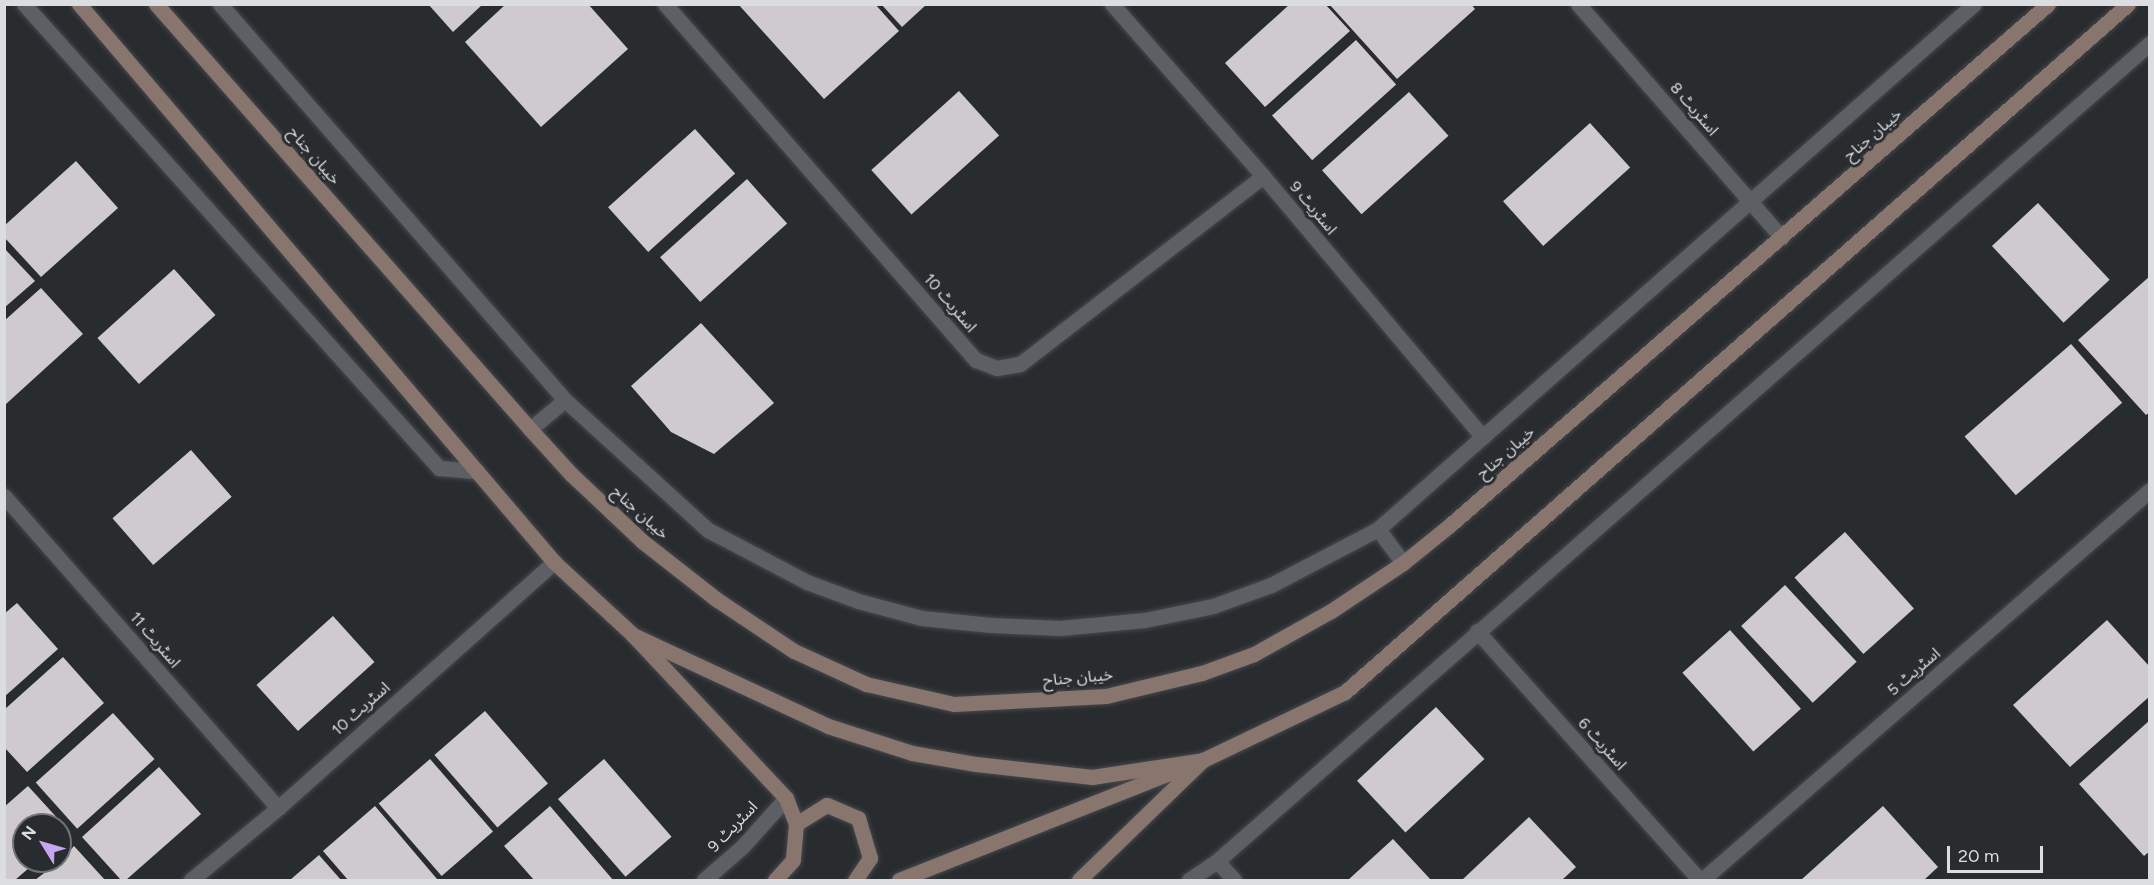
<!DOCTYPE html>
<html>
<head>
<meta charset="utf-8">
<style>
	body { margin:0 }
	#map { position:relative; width:2154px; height:885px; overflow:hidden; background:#292c2f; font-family:Figtree,"Noto Sans Arabic",sans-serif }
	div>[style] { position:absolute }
	.building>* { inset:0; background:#cfcace; transform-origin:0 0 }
	.roads { filter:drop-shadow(0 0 2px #46484c) drop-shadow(0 0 2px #46484c) }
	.minor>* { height:15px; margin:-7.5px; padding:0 7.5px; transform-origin:7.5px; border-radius:7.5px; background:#5c6064 }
	.secondary>* { height:15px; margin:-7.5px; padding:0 7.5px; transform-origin:7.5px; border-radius:7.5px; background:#88766e }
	span { translate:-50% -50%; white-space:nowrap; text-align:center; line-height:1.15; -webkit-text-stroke:6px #292c2f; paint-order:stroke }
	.street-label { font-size:16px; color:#dbdde0 }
	.frame { position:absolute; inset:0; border:6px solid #dbdde0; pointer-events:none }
	.north { position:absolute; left:12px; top:813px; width:60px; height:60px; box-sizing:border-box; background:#292c2f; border:2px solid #707376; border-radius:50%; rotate:307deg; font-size:16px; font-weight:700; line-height:24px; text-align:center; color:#dbdde0 }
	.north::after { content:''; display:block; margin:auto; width:21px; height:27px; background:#c8a6ef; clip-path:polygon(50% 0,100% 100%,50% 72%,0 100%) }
	.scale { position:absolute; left:1947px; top:846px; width:96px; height:27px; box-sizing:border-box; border:3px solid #dbdde0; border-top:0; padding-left:8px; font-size:18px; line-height:21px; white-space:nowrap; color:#dbdde0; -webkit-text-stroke:4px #292c2f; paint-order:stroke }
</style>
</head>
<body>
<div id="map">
	<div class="building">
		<i style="clip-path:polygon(428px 4px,483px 4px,453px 32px)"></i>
		<i style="clip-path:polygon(506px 4px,588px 4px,628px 49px,541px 127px,465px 42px)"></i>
		<i style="clip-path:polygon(738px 4px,875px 4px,899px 31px,824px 99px)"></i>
		<i style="clip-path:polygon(881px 4px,927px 4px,902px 27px)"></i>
		<i style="clip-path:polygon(1290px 4px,1325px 4px,1350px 31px,1265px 107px,1225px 63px)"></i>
		<i style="clip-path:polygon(1329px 4px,1471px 4px,1475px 9px,1397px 79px)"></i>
		<i style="left:1356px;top:40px;width:60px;height:113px;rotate:48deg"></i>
		<i style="left:959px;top:91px;width:60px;height:118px;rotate:48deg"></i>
		<i style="left:1409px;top:92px;width:59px;height:117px;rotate:48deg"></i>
		<i style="left:1590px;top:123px;width:60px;height:117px;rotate:48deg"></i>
		<i style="left:695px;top:129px;width:60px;height:117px;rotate:48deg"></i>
		<i style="clip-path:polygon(76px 161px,118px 208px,41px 277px,4px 237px,4px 226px)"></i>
		<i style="left:747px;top:179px;width:60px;height:117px;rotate:48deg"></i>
		<i style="left:2038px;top:203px;width:105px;height:63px;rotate:47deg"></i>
		<i style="clip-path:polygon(4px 248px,35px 281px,4px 308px)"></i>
		<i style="left:174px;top:269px;width:62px;height:103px;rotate:48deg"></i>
		<i style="clip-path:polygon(2150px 276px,2150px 412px,2146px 415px,2078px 340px)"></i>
		<i style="clip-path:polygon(41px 288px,83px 334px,6px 404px,4px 321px)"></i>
		<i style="clip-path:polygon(701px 323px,774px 403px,714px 454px,671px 432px,631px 386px)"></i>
		<i style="left:2071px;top:344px;width:78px;height:141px;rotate:49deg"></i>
		<i style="left:191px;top:450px;width:62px;height:104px;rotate:49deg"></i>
		<i style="left:1845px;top:532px;width:103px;height:68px;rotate:48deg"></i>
		<i style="left:1785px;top:585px;width:105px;height:60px;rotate:47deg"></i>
		<i style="clip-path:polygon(17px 603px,58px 649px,4px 697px,4px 614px)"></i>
		<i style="left:333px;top:616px;width:62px;height:103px;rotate:48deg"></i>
		<i style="clip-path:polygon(2107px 620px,2150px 667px,2150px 696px,2070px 767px,2013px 705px)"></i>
		<i style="left:1730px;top:630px;width:106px;height:64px;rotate:48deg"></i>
		<i style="clip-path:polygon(63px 657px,104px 703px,27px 772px,5px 748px,5px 709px)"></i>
		<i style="left:1436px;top:707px;width:71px;height:108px;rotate:47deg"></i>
		<i style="left:485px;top:711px;width:96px;height:67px;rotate:49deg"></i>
		<i style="left:113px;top:713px;width:62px;height:104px;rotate:48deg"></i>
		<i style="clip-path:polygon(2150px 720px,2150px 851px,2144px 856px,2079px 784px)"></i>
		<i style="left:430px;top:759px;width:96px;height:68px;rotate:49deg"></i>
		<i style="left:604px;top:759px;width:103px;height:61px;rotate:49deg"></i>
		<i style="clip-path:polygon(159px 767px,201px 814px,126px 880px,121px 880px,82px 837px)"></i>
		<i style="clip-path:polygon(28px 786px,70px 832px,60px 841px,60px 825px,24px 825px,24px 861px,37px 861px,15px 880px,4px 880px,4px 807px)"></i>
		<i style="clip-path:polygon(375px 806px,437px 879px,435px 880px,348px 880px,323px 851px)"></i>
		<i style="clip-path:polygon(550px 806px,613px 880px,534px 880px,504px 846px)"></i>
		<i style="clip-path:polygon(1883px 806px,1938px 867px,1924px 880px,1801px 880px)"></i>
		<i style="clip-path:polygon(1529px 817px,1576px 867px,1562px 880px,1462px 880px)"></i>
		<i style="clip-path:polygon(1393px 839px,1431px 880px,1348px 880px)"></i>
		<i style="clip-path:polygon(74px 846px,105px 880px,35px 880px,60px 861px)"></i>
		<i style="clip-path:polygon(319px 855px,341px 880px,290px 880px)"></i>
	</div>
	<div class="roads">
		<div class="minor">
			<i style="left:24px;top:4px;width:623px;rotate:48.19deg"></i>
			<i style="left:439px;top:468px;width:38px;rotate:5deg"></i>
			<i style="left:220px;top:4px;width:525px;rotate:48.94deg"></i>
			<i style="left:565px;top:400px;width:193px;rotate:42.3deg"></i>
			<i style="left:708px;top:530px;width:112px;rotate:27.7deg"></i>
			<i style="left:807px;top:582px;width:54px;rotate:20.4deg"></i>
			<i style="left:858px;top:601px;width:66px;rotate:14.9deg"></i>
			<i style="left:922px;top:618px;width:69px;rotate:5.8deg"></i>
			<i style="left:991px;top:625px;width:69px;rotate:2.5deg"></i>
			<i style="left:1060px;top:628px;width:85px;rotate:-5.4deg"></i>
			<i style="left:1145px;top:620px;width:69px;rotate:-11.6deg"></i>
			<i style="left:1213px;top:606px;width:62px;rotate:-19.9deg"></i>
			<i style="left:1271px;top:585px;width:121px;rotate:-27.6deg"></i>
			<i style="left:1378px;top:529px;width:794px;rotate:-41.38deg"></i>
			<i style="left:665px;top:4px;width:473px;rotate:48.9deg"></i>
			<i style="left:976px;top:360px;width:22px;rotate:21deg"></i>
			<i style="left:997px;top:368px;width:23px;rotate:-10deg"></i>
			<i style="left:1020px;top:364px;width:307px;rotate:-37.7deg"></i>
			<i style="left:1112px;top:4px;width:229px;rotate:48.7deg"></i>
			<i style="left:1263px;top:176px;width:341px;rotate:49.9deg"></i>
			<i style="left:1578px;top:4px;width:310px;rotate:48.9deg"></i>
			<i style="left:530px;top:429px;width:45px;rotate:-39.6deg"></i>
			<i style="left:4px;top:496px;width:415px;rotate:48.7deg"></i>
			<i style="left:1378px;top:529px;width:42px;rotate:53.7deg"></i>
			<i style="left:1477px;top:631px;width:334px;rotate:48.2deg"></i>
			<i style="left:1217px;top:861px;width:25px;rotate:48deg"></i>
			<i style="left:191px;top:880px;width:113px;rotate:-39.6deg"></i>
			<i style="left:278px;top:808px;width:370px;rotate:-41.7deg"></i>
			<i style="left:704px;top:880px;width:50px;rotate:-41deg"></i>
			<i style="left:742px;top:847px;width:66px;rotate:-48.1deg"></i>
			<i style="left:1189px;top:880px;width:34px;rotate:-34deg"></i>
			<i style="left:1217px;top:861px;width:1241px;rotate:-41.24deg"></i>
			<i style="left:1702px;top:880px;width:594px;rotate:-41.04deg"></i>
		</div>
		<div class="secondary">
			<i style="left:79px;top:4px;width:733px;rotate:49.59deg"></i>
			<i style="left:554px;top:562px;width:108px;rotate:42.7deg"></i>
			<i style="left:633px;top:635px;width:224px;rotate:46.8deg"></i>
			<i style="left:786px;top:798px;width:28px;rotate:69deg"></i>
			<i style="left:796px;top:824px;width:36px;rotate:95deg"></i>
			<i style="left:793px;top:860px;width:27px;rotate:132deg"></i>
			<i style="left:156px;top:4px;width:566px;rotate:48.65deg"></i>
			<i style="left:530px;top:429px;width:61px;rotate:47.7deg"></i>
			<i style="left:571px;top:474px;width:98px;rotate:43.3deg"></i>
			<i style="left:642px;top:541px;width:94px;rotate:38.1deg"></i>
			<i style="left:716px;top:599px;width:94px;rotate:33.7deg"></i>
			<i style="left:794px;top:651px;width:79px;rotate:24.6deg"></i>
			<i style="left:866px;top:684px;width:90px;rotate:12.8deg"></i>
			<i style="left:954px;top:704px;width:152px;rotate:-3deg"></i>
			<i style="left:1106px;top:696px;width:99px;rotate:-13.5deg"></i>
			<i style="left:1202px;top:673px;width:55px;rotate:-20.1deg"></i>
			<i style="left:1254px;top:654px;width:88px;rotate:-29.2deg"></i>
			<i style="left:1331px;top:611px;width:87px;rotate:-33.7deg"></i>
			<i style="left:1403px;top:563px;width:60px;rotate:-39deg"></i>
			<i style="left:1450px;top:525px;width:793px;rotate:-41.06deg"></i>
			<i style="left:633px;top:635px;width:215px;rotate:25deg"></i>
			<i style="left:828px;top:726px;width:88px;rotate:17.8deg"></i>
			<i style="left:912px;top:753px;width:65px;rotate:9.8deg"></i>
			<i style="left:976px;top:764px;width:117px;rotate:6.4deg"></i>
			<i style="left:1092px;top:777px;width:112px;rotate:-8.7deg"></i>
			<i style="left:1203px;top:760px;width:157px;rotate:-25.6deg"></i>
			<i style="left:1345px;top:692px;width:1042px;rotate:-41.3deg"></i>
			<i style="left:796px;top:824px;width:36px;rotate:-32deg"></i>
			<i style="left:827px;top:805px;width:34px;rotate:23deg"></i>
			<i style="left:858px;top:818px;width:42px;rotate:73.3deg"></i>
			<i style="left:870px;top:858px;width:27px;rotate:124deg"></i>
			<i style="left:899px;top:880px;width:299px;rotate:-21.6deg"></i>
			<i style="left:1079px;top:880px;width:173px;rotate:-44.1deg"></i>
		</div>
	</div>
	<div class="street-label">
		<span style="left:1694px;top:109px;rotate:49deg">اسٹریٹ 8</span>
		<span style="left:1873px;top:135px;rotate:-41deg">خیبان جناح</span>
		<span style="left:314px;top:156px;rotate:49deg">خیبان جناح</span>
		<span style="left:1313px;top:208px;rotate:50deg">اسٹریٹ 9</span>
		<span style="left:950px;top:303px;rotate:49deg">اسٹریٹ 10</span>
		<span style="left:1506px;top:453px;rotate:-41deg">خیبان جناح</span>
		<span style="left:640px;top:513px;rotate:42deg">خیبان جناح</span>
		<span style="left:155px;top:640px;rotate:49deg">اسٹریٹ 11</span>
		<span style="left:1914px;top:672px;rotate:-41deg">اسٹریٹ 5</span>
		<span style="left:1078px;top:678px;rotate:-5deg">خیبان جناح</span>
		<span style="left:361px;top:709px;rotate:-42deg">اسٹریٹ 10</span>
		<span style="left:1602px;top:744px;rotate:48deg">اسٹریٹ 6</span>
		<span style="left:733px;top:827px;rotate:-46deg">اسٹریٹ 9</span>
	</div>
	<div class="frame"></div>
	<div class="north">N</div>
	<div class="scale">20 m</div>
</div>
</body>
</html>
